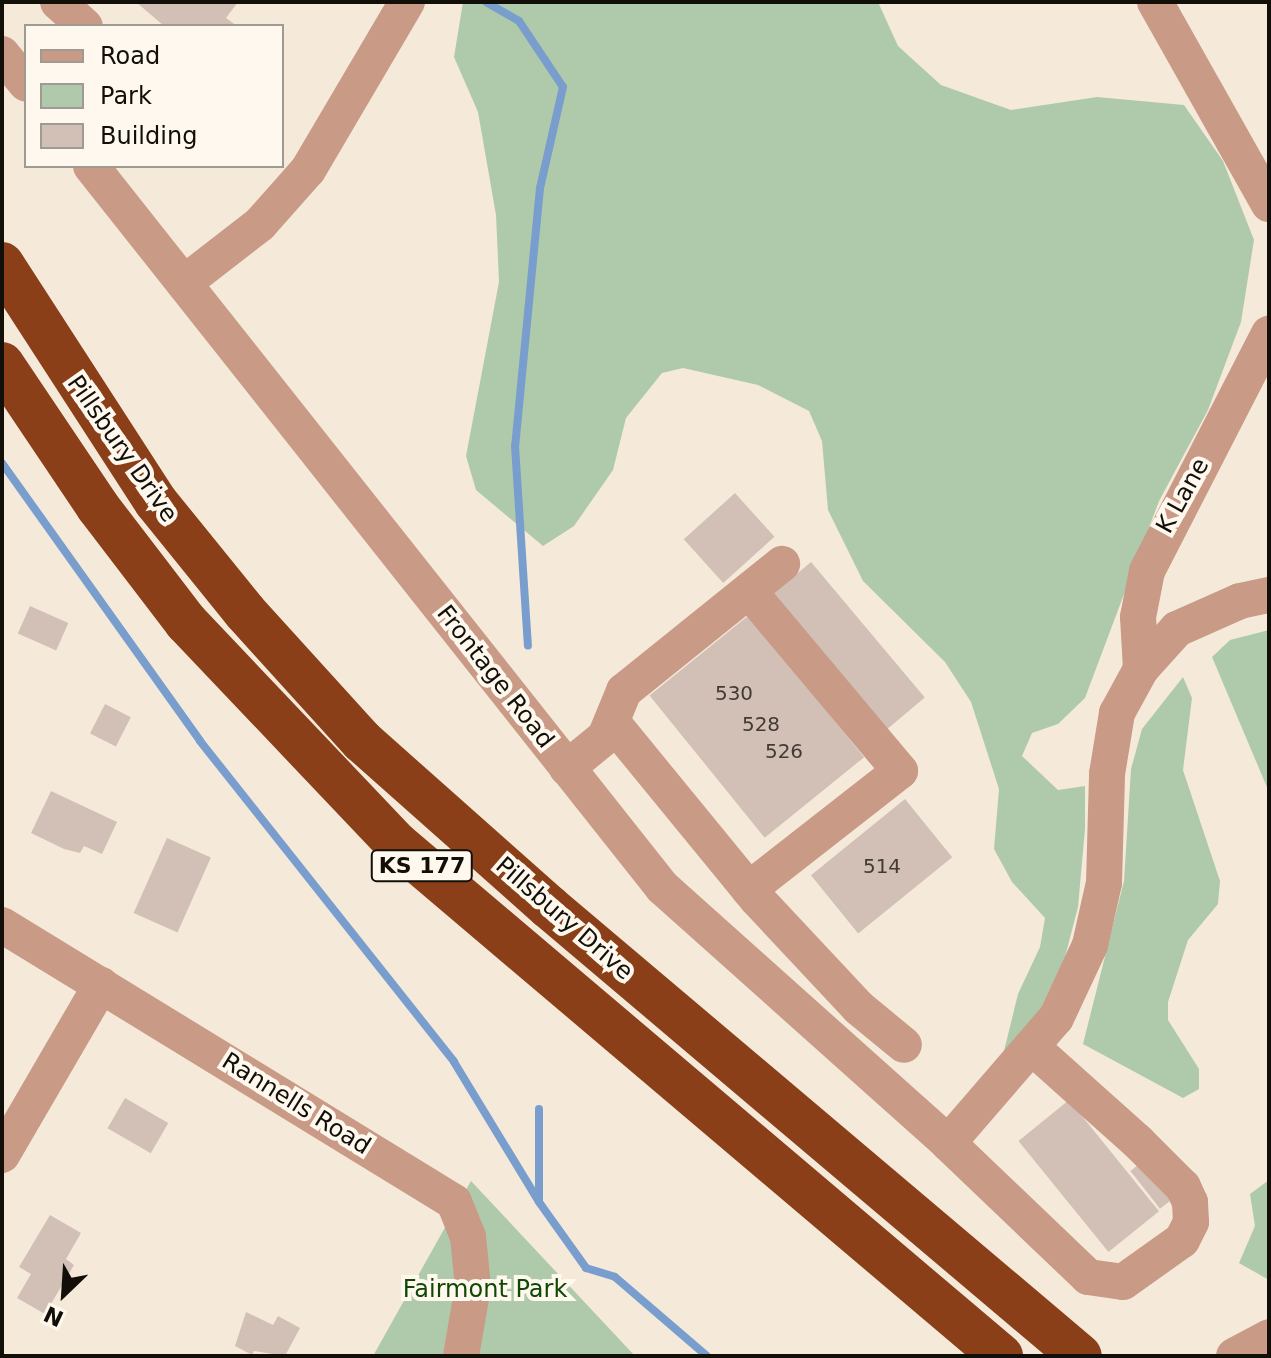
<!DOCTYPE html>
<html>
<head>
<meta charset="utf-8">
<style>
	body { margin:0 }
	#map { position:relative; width:1271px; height:1358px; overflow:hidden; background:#f5eada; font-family:"DejaVu Sans",sans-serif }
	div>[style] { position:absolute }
	.green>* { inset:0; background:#afcaaa }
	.stream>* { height:8px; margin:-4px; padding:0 4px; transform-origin:4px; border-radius:4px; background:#799ece }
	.building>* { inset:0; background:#d2c0b6; transform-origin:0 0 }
	.minor>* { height:36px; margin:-18px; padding:0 18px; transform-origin:18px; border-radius:18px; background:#c99a85 }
	.highway>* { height:44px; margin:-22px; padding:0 22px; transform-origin:22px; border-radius:22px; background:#8a3f18 }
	span { translate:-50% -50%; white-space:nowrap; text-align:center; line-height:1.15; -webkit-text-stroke:8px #fff8ee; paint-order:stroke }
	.number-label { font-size:20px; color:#423b34 }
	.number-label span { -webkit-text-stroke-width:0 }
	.shield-label span { padding:2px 6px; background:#fff8ee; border:2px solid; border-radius:6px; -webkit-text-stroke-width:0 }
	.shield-label { font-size:22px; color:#120f09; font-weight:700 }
	.street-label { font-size:24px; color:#120f09 }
	.park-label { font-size:24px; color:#104904 }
	.frame { position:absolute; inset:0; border:4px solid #120f09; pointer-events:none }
	.legend { position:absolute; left:24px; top:24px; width:260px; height:144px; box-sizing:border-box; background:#fff8ee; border:2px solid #a09b92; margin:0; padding:10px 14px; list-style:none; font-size:24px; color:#120f09 }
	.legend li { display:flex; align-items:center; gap:16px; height:40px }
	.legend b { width:40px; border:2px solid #a09b92 }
	.north { position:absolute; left:24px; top:1254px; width:80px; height:80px; -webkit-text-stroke:6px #fff8ee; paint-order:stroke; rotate:205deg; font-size:22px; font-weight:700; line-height:32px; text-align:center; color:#120f09 }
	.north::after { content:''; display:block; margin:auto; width:28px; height:36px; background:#120f09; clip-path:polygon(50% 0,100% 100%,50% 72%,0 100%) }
</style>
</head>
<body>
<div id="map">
	<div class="green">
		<i style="clip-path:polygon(463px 2px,878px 2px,898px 46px,941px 85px,1011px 110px,1097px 97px,1184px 105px,1223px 161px,1254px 240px,1241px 322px,1208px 410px,1159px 501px,1085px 698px,1058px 724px,1032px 733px,1022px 756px,1058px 790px,1085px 786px,1085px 829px,1078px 907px,1065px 957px,1037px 1016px,1004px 1051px,1018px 994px,1040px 947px,1045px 918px,1012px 882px,994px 849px,999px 789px,971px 702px,945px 662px,863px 581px,828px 510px,822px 441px,809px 411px,758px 385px,683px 368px,662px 373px,626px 418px,613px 470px,574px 526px,543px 546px,476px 490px,466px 456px,499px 282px,496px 215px,478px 112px,454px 57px)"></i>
		<i style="clip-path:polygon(1269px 630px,1269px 792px,1212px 657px,1230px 640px)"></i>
		<i style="clip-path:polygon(1183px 677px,1192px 698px,1183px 770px,1220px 881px,1218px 904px,1188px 940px,1168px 1002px,1168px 1020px,1199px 1069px,1199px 1089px,1183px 1098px,1083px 1044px,1124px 881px,1131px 769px,1142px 729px)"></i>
		<i style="clip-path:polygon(1269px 1180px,1269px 1280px,1239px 1263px,1255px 1226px,1250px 1194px)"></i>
		<i style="clip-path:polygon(471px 1181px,635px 1356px,373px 1356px)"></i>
	</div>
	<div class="stream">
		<i style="left:486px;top:2px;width:38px;rotate:30deg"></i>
		<i style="left:519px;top:21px;width:79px;rotate:56.3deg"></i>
		<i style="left:563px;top:87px;width:104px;rotate:102.8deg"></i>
		<i style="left:540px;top:188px;width:259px;rotate:95.5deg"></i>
		<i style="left:515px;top:446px;width:200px;rotate:86.3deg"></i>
		<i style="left:2px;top:463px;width:341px;rotate:54.5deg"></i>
		<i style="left:200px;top:741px;width:409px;rotate:51.6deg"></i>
		<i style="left:454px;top:1062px;width:164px;rotate:58.7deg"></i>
		<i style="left:539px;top:1202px;width:81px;rotate:54.5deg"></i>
		<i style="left:586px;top:1268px;width:30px;rotate:17deg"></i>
		<i style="left:615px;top:1277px;width:121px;rotate:40.7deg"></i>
		<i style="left:539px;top:1109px;width:91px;rotate:90deg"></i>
	</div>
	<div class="building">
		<i style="clip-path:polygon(136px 2px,238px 2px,226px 18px,237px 26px,164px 26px)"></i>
		<i style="left:735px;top:493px;width:59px;height:69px;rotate:48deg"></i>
		<i style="left:811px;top:562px;width:177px;height:52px;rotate:50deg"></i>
		<i style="left:30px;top:606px;width:42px;height:30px;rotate:24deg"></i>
		<i style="left:749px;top:615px;width:183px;height:128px;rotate:51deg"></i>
		<i style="left:105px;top:704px;width:29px;height:33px;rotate:27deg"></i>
		<i style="clip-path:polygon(51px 791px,117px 822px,102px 854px,84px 846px,80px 853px,64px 849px,31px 833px)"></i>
		<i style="left:905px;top:799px;width:75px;height:121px;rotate:51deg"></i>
		<i style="left:167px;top:838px;width:48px;height:82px;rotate:24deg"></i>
		<i style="left:125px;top:1098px;width:50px;height:35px;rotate:30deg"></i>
		<i style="left:1069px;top:1100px;width:143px;height:65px;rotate:51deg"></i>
		<i style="left:1147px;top:1158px;width:48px;height:21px;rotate:52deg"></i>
		<i style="clip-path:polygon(50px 1215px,81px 1233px,66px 1259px,74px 1265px,45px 1314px,17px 1298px,31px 1274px,19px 1267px)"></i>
		<i style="clip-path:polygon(246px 1312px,273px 1325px,278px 1316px,300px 1328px,285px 1356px,254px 1351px,252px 1355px,235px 1346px)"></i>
	</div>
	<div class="minor">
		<i style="left:58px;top:2px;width:36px;rotate:42deg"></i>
		<i style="left:1155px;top:2px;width:232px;rotate:60.6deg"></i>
		<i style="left:2px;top:54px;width:38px;rotate:51deg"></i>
		<i style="left:91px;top:166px;width:920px;rotate:51.62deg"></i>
		<i style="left:662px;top:887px;width:384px;rotate:41.8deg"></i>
		<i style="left:948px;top:1143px;width:194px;rotate:43.7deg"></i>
		<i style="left:1088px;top:1277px;width:35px;rotate:8deg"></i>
		<i style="left:1123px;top:1282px;width:72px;rotate:-35.4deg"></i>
		<i style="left:1182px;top:1240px;width:20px;rotate:-63deg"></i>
		<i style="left:1191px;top:1222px;width:20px;rotate:-93deg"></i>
		<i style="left:1190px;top:1202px;width:17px;rotate:-115deg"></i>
		<i style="left:1183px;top:1187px;width:64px;rotate:-135deg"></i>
		<i style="left:1138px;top:1142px;width:141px;rotate:-138.2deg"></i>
		<i style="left:184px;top:283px;width:96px;rotate:-37.8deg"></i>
		<i style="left:260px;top:224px;width:72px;rotate:-48.4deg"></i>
		<i style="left:308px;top:170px;width:195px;rotate:-59.5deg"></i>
		<i style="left:749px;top:591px;width:235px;rotate:50deg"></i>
		<i style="left:900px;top:771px;width:192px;rotate:142deg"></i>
		<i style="left:1141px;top:669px;width:52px;rotate:-93.3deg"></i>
		<i style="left:1138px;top:617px;width:47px;rotate:-78.9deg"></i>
		<i style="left:1147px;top:571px;width:267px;rotate:-62.8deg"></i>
		<i style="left:612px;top:722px;width:229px;rotate:50.7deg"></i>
		<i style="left:757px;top:899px;width:149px;rotate:46.9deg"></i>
		<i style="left:859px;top:1008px;width:58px;rotate:39.4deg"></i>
		<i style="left:567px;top:768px;width:49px;rotate:-39.2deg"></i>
		<i style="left:605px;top:737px;width:50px;rotate:-67.6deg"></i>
		<i style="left:624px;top:691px;width:203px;rotate:-38.8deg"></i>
		<i style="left:2px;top:925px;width:530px;rotate:31.5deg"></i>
		<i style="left:454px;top:1202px;width:38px;rotate:68deg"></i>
		<i style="left:468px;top:1237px;width:49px;rotate:84.2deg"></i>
		<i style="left:473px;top:1286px;width:71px;rotate:99.7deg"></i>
		<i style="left:948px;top:1143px;width:165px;rotate:-49.2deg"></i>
		<i style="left:1056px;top:1018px;width:81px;rotate:-65deg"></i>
		<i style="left:1090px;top:945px;width:64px;rotate:-77.3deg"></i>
		<i style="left:1104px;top:883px;width:109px;rotate:-88.4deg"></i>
		<i style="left:1107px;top:774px;width:62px;rotate:-80.7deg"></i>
		<i style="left:1117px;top:713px;width:50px;rotate:-61.4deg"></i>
		<i style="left:1141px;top:669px;width:54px;rotate:-48deg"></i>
		<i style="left:1177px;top:629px;width:69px;rotate:-24deg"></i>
		<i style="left:1240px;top:601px;width:30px;rotate:-12deg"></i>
		<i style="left:2px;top:1155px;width:197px;rotate:-59.8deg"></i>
		<i style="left:1234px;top:1356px;width:40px;rotate:-28deg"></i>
	</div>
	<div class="highway">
		<i style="left:2px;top:264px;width:283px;rotate:57.1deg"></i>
		<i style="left:156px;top:502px;width:141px;rotate:51deg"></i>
		<i style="left:245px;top:612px;width:174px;rotate:47.8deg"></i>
		<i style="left:362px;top:741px;width:250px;rotate:41.6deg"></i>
		<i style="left:549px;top:907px;width:695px;rotate:40.22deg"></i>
		<i style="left:2px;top:364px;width:172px;rotate:56.1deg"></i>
		<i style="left:98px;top:507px;width:145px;rotate:52.6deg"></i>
		<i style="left:186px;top:622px;width:306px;rotate:46.5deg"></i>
		<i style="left:397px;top:844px;width:792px;rotate:40.29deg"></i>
	</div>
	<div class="number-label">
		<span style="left:734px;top:693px">530</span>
		<span style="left:761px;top:724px">528</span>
		<span style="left:784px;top:751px">526</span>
		<span style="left:882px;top:866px">514</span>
	</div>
	<div class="shield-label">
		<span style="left:422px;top:866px">KS 177</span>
	</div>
	<div class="street-label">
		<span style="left:122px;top:449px;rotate:55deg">Pillsbury Drive</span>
		<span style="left:1183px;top:496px;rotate:-61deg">K Lane</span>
		<span style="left:495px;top:677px;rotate:52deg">Frontage Road</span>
		<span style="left:564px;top:919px;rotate:41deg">Pillsbury Drive</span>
		<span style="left:296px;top:1104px;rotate:32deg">Rannells Road</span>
	</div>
	<div class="park-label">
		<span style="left:485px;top:1290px">Fairmont Park</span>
	</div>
	<div class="frame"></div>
	<ul class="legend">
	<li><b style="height:10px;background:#c99a85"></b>Road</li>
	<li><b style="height:22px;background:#afcaaa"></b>Park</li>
	<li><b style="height:22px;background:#d2c0b6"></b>Building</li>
	</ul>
	<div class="north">N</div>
</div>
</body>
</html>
